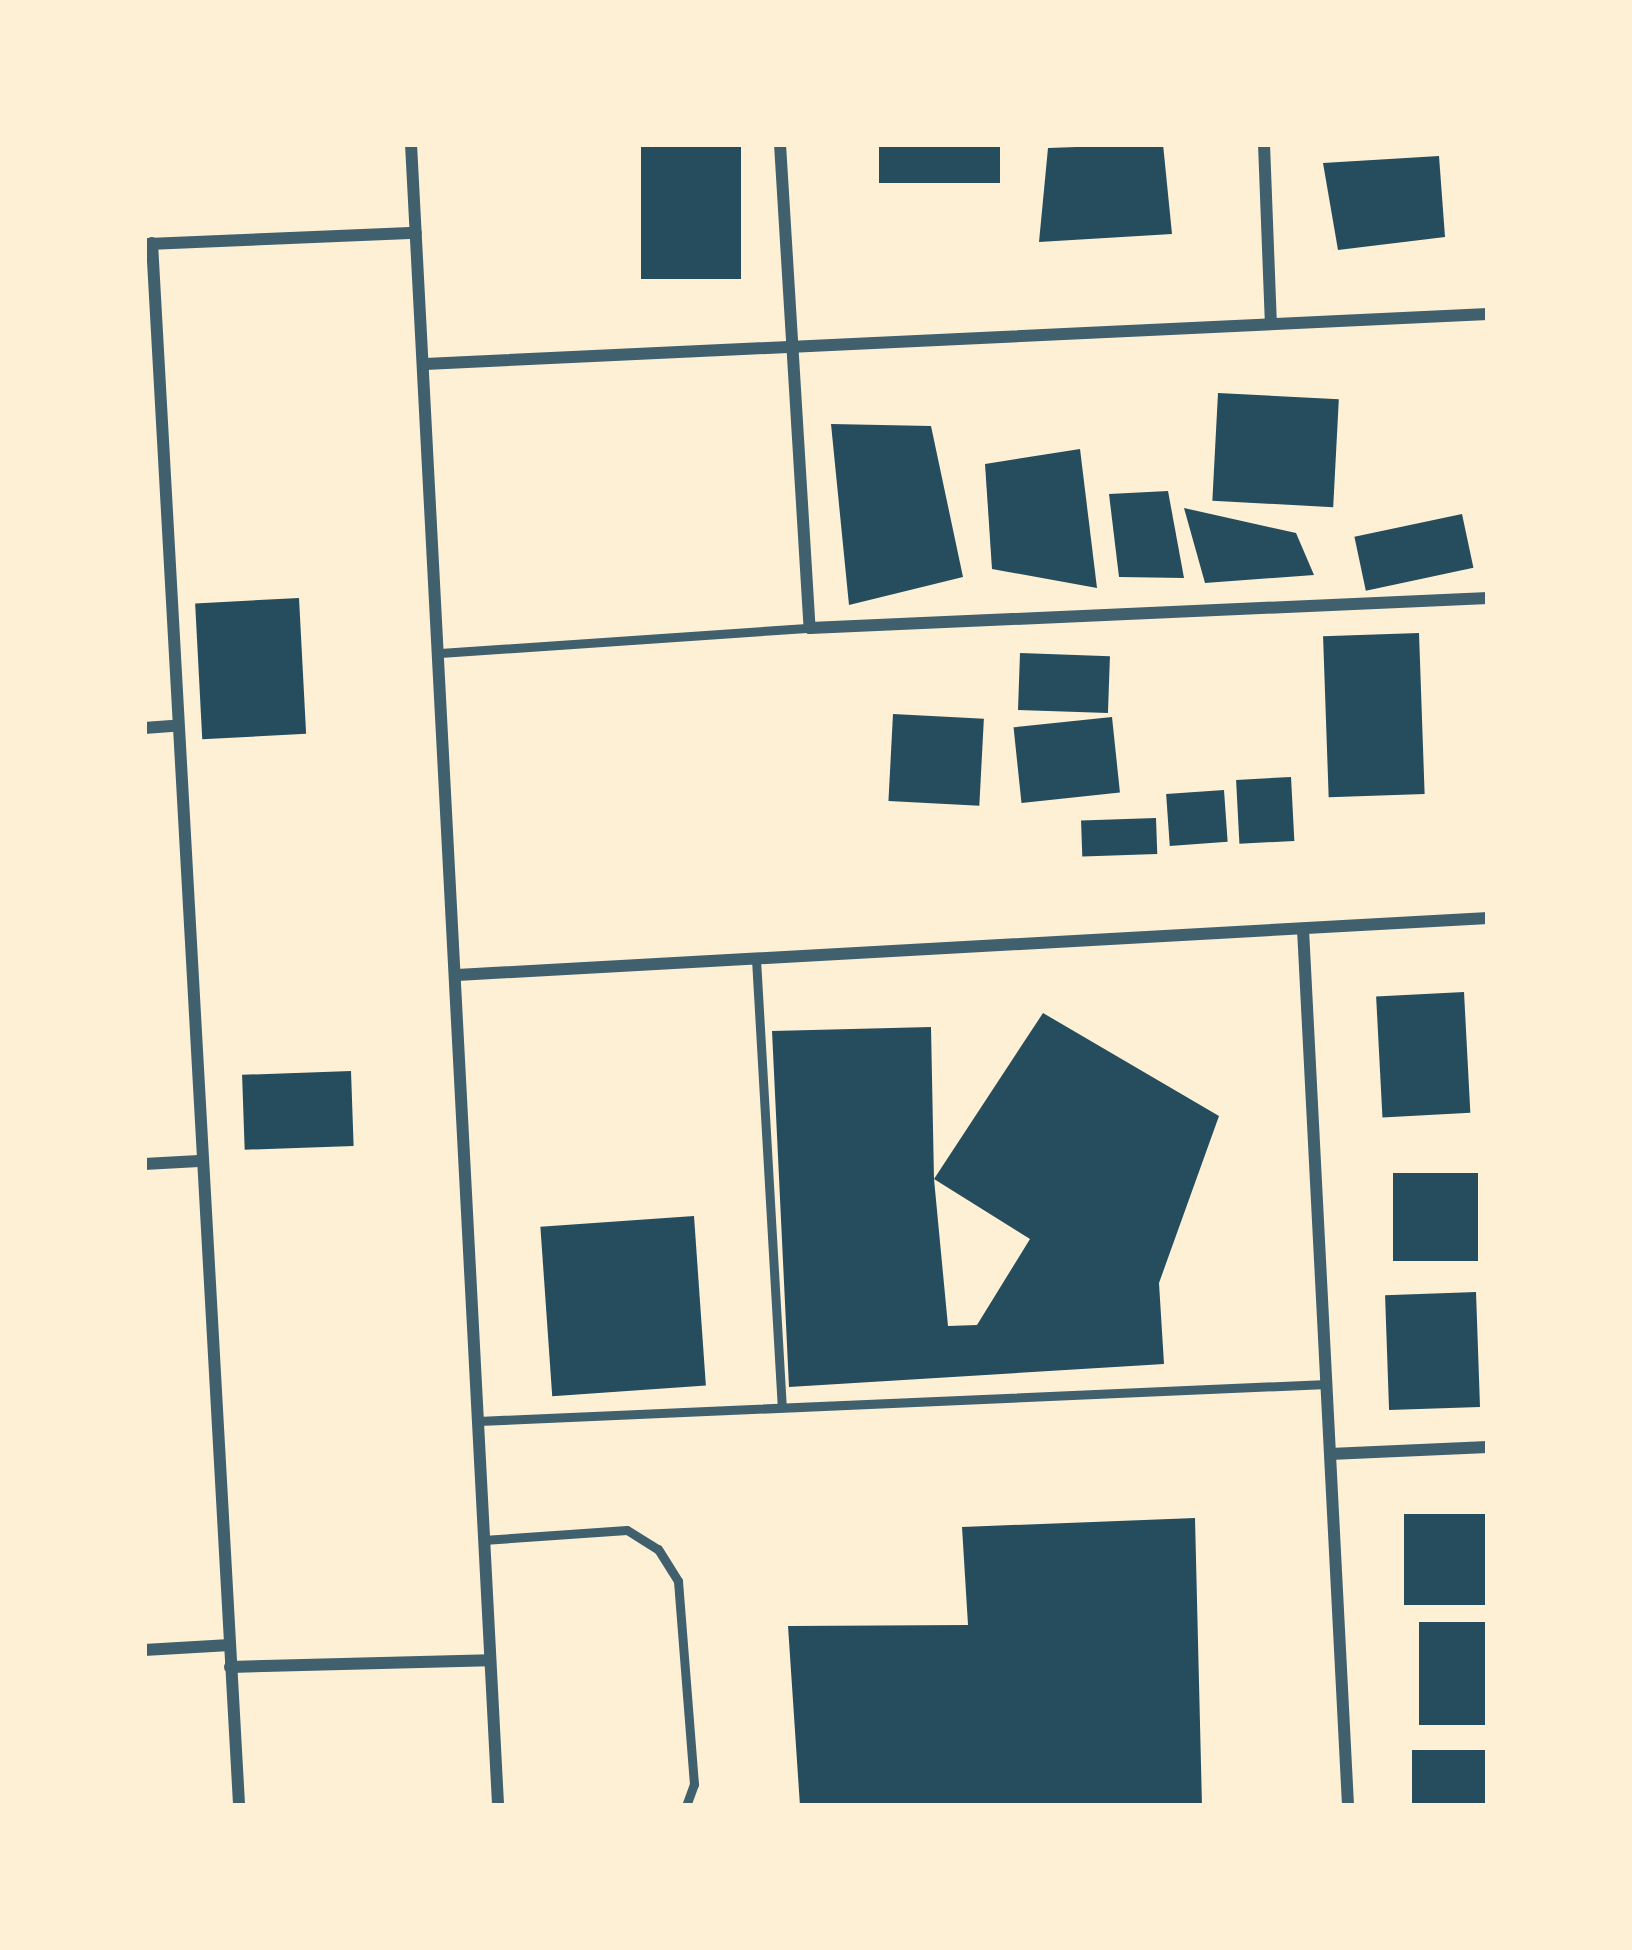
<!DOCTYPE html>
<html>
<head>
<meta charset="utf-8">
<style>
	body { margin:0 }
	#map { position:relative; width:1632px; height:1950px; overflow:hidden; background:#fdf0d5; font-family:Poppins,sans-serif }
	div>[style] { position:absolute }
	.building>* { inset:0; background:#264d5e; transform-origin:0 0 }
	.service>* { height:9px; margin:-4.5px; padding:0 4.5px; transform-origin:4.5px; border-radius:4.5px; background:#3f606c }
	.minor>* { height:12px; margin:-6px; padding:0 6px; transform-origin:6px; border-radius:6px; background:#3f606c }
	span { translate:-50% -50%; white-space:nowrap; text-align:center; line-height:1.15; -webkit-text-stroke:10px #fdf0d5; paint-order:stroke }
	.frame { position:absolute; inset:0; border:147px solid #fdf0d5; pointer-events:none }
</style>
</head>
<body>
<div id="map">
	<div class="building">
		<i style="left:641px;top:144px;width:100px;height:135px"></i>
		<i style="left:879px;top:144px;width:121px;height:39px"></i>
		<i style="clip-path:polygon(1163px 144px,1172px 234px,1039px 242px,1048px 148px)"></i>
		<i style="clip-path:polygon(1439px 156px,1445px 237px,1338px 250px,1323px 163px)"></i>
		<i style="left:1218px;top:393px;width:121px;height:108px;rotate:3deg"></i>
		<i style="clip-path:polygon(831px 424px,931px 426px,963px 577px,849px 605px)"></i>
		<i style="clip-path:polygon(1080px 449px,1097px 588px,992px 569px,985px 464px)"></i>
		<i style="clip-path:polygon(1168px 491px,1184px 578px,1119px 577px,1109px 494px)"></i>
		<i style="clip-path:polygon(1184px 508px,1296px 533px,1314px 575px,1205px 583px)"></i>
		<i style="left:1462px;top:514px;width:55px;height:110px;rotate:78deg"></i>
		<i style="left:299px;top:598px;width:136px;height:104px;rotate:87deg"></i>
		<i style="left:1419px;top:633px;width:161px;height:96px;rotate:88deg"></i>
		<i style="left:1020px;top:653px;width:90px;height:57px;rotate:2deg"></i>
		<i style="left:893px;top:714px;width:91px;height:87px;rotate:3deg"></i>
		<i style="left:1112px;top:717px;width:76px;height:99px;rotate:84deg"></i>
		<i style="left:1291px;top:777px;width:64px;height:55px;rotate:87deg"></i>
		<i style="left:1224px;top:790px;width:52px;height:58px;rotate:86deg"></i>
		<i style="left:1156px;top:818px;width:36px;height:75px;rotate:88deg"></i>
		<i style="left:1464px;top:992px;width:121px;height:88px;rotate:87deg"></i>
		<i style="clip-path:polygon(evenodd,1043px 1013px,1219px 1116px,1159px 1283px,1164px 1364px,789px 1387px,772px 1031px,931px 1027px,934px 1179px,1043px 1013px,934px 1179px,1030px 1239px,977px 1325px,948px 1326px,934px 1179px)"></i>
		<i style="left:351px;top:1071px;width:75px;height:109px;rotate:88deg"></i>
		<i style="left:1393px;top:1173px;width:85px;height:88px"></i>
		<i style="left:694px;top:1216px;width:170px;height:154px;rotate:86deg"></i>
		<i style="left:1476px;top:1292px;width:115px;height:91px;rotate:88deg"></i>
		<i style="left:1488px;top:1514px;width:91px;height:84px;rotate:90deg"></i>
		<i style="clip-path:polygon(1195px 1518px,1202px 1806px,800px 1806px,788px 1626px,968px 1625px,962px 1527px)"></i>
		<i style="left:1488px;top:1622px;width:103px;height:69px;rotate:90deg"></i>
		<i style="left:1488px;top:1750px;width:56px;height:76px;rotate:90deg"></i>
	</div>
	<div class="service">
		<i style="left:440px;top:653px;width:371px;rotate:-3.9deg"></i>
		<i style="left:756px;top:959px;width:449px;rotate:86.7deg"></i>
		<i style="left:478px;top:1421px;width:850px;rotate:-2.5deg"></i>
		<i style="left:483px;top:1540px;width:144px;rotate:-4deg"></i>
		<i style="left:627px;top:1530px;width:36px;rotate:32deg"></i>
		<i style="left:658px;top:1549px;width:38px;rotate:58deg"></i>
		<i style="left:678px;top:1581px;width:204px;rotate:85.5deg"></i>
		<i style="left:694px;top:1784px;width:23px;rotate:110deg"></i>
	</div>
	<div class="minor">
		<i style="left:411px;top:144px;width:1664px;rotate:87deg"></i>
		<i style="left:780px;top:144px;width:485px;rotate:86.5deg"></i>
		<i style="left:810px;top:628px;width:679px;rotate:-2.53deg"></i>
		<i style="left:1264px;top:144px;width:180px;rotate:87.8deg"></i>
		<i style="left:152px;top:243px;width:1565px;rotate:86.81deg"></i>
		<i style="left:148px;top:244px;width:268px;rotate:-2.4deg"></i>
		<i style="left:425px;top:364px;width:1064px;rotate:-2.69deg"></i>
		<i style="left:144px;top:728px;width:31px;rotate:-4deg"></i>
		<i style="left:1303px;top:929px;width:878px;rotate:87.06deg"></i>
		<i style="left:457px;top:975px;width:1033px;rotate:-3.16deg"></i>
		<i style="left:144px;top:1164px;width:55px;rotate:-3.1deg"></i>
		<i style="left:1330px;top:1454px;width:158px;rotate:-2.5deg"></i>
		<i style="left:144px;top:1650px;width:86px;rotate:-3.3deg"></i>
		<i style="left:230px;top:1667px;width:259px;rotate:-1.5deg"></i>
	</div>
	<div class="frame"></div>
</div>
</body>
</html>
